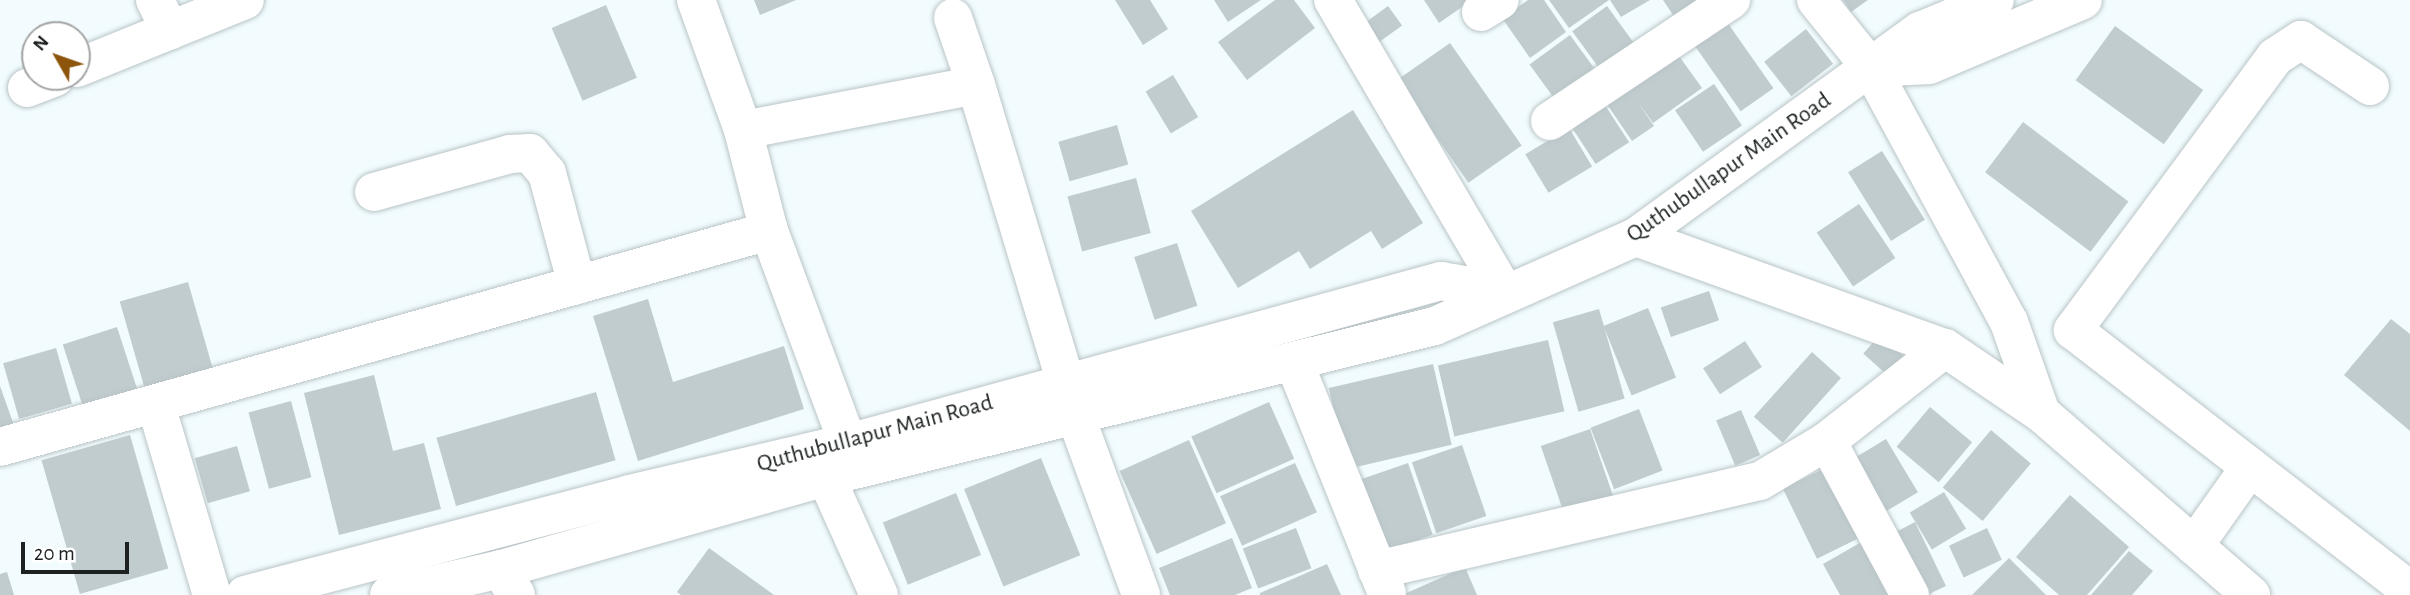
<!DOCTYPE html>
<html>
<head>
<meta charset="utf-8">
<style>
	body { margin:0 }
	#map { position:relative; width:2410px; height:595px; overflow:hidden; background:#f2fcfe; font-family:"Alegreya Sans",sans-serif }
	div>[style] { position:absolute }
	.building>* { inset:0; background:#c1cccf; transform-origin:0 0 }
	.roads { filter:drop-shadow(0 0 2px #b9c4c7) drop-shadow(0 0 2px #b9c4c7) }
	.street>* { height:38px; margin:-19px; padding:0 19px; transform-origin:19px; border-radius:19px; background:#fff }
	.secondary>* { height:38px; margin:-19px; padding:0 19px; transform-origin:19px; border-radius:19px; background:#fff }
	span { translate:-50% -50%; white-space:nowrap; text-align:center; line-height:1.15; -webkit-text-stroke:5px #fff; paint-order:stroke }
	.street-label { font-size:24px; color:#1d2122 }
	.north { position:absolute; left:21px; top:21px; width:70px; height:70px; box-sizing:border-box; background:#fff; border:2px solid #a5a6a7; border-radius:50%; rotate:310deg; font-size:19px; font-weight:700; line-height:28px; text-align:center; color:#1d2122 }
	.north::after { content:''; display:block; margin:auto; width:24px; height:32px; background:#8d550c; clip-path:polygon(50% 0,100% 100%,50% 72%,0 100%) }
	.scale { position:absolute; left:21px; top:542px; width:108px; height:32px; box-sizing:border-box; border:4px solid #1d2122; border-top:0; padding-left:9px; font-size:21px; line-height:24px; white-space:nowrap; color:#1d2122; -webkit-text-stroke:5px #fff; paint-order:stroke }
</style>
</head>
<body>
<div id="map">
	<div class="building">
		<i style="clip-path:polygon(754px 0,796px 0,760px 15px)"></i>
		<i style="clip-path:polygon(1115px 0,1150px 0,1168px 29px,1143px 45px)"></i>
		<i style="clip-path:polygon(1214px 0,1261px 0,1228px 22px)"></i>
		<i style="clip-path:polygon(1275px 0,1294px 0,1315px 28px,1247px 80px,1218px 42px)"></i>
		<i style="clip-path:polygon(1424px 0,1472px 0,1439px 23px)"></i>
		<i style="clip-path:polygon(1528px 0,1544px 0,1566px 32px,1530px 58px,1502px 18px)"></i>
		<i style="clip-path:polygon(1549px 0,1609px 0,1569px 28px)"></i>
		<i style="clip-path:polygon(1610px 0,1650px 0,1621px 17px)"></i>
		<i style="clip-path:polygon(1663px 0,1715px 0,1679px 24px)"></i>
		<i style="clip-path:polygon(1843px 0,1868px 0,1851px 12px)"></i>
		<i style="left:606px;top:5px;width:79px;height:59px;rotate:67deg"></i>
		<i style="left:1388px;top:6px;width:24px;height:30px;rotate:54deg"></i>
		<i style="left:1607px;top:6px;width:48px;height:43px;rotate:54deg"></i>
		<i style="left:1727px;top:22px;width:81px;height:40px;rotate:55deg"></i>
		<i style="left:2115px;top:26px;width:109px;height:67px;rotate:36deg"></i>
		<i style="left:1806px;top:29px;width:44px;height:53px;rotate:52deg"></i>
		<i style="left:1570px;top:35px;width:52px;height:50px;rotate:54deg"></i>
		<i style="left:1450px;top:43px;width:125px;height:65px;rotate:55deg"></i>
		<i style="clip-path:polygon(1674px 49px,1702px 88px,1653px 123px,1637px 101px,1654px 126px,1632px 141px,1604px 100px)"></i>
		<i style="left:1173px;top:75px;width:49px;height:32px;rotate:59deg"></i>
		<i style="left:1714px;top:84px;width:50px;height:47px;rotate:56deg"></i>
		<i style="left:1603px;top:102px;width:48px;height:40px;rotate:57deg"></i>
		<i style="clip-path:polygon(1353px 110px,1423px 223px,1382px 249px,1371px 231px,1310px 269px,1299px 251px,1238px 288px,1191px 211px)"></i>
		<i style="left:2023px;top:122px;width:132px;height:63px;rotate:37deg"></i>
		<i style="left:1117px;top:125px;width:41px;height:61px;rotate:74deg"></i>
		<i style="left:1569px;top:128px;width:45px;height:51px;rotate:59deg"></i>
		<i style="left:1882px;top:151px;width:81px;height:40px;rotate:58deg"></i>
		<i style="left:1136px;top:178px;width:57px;height:71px;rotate:75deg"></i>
		<i style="left:1859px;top:204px;width:65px;height:51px;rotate:56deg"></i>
		<i style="left:1177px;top:243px;width:66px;height:45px;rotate:72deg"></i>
		<i style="left:188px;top:282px;width:93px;height:71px;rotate:74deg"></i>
		<i style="left:1709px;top:291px;width:31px;height:51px;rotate:71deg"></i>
		<i style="clip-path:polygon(648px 299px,673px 382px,784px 346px,804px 409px,638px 461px,593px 316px)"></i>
		<i style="left:1648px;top:308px;width:75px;height:48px;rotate:68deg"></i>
		<i style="left:1599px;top:309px;width:93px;height:48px;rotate:74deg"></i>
		<i style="clip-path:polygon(2391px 319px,2410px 334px,2410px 431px,2344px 375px)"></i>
		<i style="left:117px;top:327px;width:71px;height:57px;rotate:72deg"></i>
		<i style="left:1880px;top:335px;width:31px;height:25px;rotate:42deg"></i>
		<i style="left:1548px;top:340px;width:73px;height:113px;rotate:77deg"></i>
		<i style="left:1745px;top:341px;width:31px;height:50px;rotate:57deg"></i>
		<i style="left:56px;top:348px;width:58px;height:55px;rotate:74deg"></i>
		<i style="left:1812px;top:352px;width:39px;height:87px;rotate:42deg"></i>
		<i style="left:1433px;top:364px;width:83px;height:107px;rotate:77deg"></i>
		<i style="clip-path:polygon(374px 375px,393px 451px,424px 443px,441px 509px,339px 535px,304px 393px)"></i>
		<i style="clip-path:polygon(0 386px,15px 428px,0 433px)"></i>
		<i style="left:596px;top:392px;width:71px;height:166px;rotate:74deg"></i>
		<i style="left:291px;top:401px;width:79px;height:44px;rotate:75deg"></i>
		<i style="left:1269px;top:402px;width:62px;height:85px;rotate:66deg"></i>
		<i style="left:1930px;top:407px;width:55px;height:52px;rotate:40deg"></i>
		<i style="left:1639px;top:409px;width:66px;height:52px;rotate:69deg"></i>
		<i style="left:1741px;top:410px;width:49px;height:27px;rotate:67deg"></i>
		<i style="left:1590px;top:429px;width:73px;height:52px;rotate:71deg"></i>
		<i style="left:1991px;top:430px;width:52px;height:75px;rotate:40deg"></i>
		<i style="left:130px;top:435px;width:139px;height:92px;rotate:74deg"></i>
		<i style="left:1886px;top:439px;width:62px;height:45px;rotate:59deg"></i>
		<i style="left:1189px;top:440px;width:91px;height:76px;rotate:66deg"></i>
		<i style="left:1462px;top:445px;width:75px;height:53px;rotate:71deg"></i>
		<i style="left:237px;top:446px;width:47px;height:44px;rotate:74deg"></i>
		<i style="left:1041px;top:458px;width:105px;height:83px;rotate:68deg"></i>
		<i style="left:1295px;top:463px;width:54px;height:82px;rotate:66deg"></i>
		<i style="left:1408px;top:463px;width:76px;height:58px;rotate:71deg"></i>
		<i style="left:1825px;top:468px;width:78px;height:47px;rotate:64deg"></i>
		<i style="left:1944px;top:492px;width:43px;height:40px;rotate:59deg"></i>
		<i style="left:956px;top:493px;width:67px;height:79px;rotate:68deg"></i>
		<i style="clip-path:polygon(2070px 495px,2129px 547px,2087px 595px,2059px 595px,2016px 557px)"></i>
		<i style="clip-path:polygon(1915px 522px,1946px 586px,1927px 595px,1892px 534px)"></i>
		<i style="left:1296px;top:528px;width:43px;height:57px;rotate:69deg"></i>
		<i style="left:1987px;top:528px;width:35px;height:42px;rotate:65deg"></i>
		<i style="clip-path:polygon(1232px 538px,1252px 588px,1235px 595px,1170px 595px,1159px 568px)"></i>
		<i style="clip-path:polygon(1865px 540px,1896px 595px,1840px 595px,1823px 564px)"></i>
		<i style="clip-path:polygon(709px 548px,774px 595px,681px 595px,677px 592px)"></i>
		<i style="clip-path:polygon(2129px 551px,2153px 571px,2132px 595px,2091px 595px)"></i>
		<i style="clip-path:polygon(2009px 558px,2046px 595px,1972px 595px)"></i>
		<i style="clip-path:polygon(1327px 564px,1341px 595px,1260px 595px,1260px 593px)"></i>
		<i style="clip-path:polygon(1465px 567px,1477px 595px,1402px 595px)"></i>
		<i style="clip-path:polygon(7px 572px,14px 595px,0 595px,0 574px)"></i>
	</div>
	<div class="roads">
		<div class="street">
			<i style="left:155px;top:0;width:34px;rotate:64deg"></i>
			<i style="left:696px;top:0;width:138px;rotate:70.1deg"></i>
			<i style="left:743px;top:130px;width:104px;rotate:75.6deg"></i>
			<i style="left:769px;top:231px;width:226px;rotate:69.6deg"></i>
			<i style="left:1333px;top:0;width:338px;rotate:59.6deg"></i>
			<i style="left:1816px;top:0;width:87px;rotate:51deg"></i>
			<i style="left:1871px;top:68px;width:289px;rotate:61.5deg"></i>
			<i style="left:2009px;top:322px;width:96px;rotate:70.6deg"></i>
			<i style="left:1481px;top:12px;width:22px;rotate:-32deg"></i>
			<i style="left:77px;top:68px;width:181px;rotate:-22deg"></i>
			<i style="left:976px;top:85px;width:347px;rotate:73.2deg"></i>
			<i style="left:1076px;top:417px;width:189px;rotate:69.9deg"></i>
			<i style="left:2370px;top:86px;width:83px;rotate:-146.3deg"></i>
			<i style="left:2301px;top:40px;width:31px;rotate:147deg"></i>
			<i style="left:2275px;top:57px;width:340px;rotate:126.5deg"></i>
			<i style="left:2073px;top:330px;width:426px;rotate:37.7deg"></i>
			<i style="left:27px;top:88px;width:30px;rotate:-21deg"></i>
			<i style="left:1550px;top:121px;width:218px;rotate:-33.8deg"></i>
			<i style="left:743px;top:130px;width:237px;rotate:-10.9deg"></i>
			<i style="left:976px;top:85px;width:71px;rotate:-108.9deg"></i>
			<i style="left:374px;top:192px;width:141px;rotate:-15.6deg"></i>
			<i style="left:510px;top:154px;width:20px;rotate:-3deg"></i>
			<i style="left:530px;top:153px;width:26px;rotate:50deg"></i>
			<i style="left:547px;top:173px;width:116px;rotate:75deg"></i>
			<i style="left:1636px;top:237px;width:328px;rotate:19.8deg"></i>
			<i style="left:1945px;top:348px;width:116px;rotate:34.1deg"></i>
			<i style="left:2041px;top:413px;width:278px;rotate:40.9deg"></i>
			<i style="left:1294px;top:362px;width:249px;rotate:68.1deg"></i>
			<i style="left:156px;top:405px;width:198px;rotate:73.6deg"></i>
			<i style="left:1827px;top:441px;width:175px;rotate:61.7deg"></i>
			<i style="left:0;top:447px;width:799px;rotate:-15.69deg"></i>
			<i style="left:826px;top:477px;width:129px;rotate:65.8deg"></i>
			<i style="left:2194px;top:546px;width:97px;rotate:-54.7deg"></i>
			<i style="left:501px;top:569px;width:30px;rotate:60deg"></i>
			<i style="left:1377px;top:570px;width:393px;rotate:-13.1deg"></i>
			<i style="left:1760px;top:481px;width:78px;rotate:-30.8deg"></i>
			<i style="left:1827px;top:441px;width:150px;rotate:-38.2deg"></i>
		</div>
		<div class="secondary">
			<i style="left:1871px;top:68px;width:58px;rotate:-3deg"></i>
			<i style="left:1929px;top:65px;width:167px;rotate:-22.9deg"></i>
			<i style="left:245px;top:595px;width:398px;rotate:-14.7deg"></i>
			<i style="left:630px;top:494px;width:224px;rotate:-13.2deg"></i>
			<i style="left:848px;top:443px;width:615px;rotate:-15.28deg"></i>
			<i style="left:1441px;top:281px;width:64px;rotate:9.9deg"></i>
			<i style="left:389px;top:595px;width:115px;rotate:-13.1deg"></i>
			<i style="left:501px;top:569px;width:338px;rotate:-15.8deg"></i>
			<i style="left:826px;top:477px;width:627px;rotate:-13.93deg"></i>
			<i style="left:1435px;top:326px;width:220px;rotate:-23.9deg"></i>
			<i style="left:1636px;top:237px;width:351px;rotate:-36deg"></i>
			<i style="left:1920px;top:31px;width:81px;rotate:-22.5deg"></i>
		</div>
	</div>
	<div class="street-label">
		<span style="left:1729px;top:168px;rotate:-35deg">Quthubullapur Main Road</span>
		<span style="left:875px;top:434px;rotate:-15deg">Quthubullapur Main Road</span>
	</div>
	<div class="north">N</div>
	<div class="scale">20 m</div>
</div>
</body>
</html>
